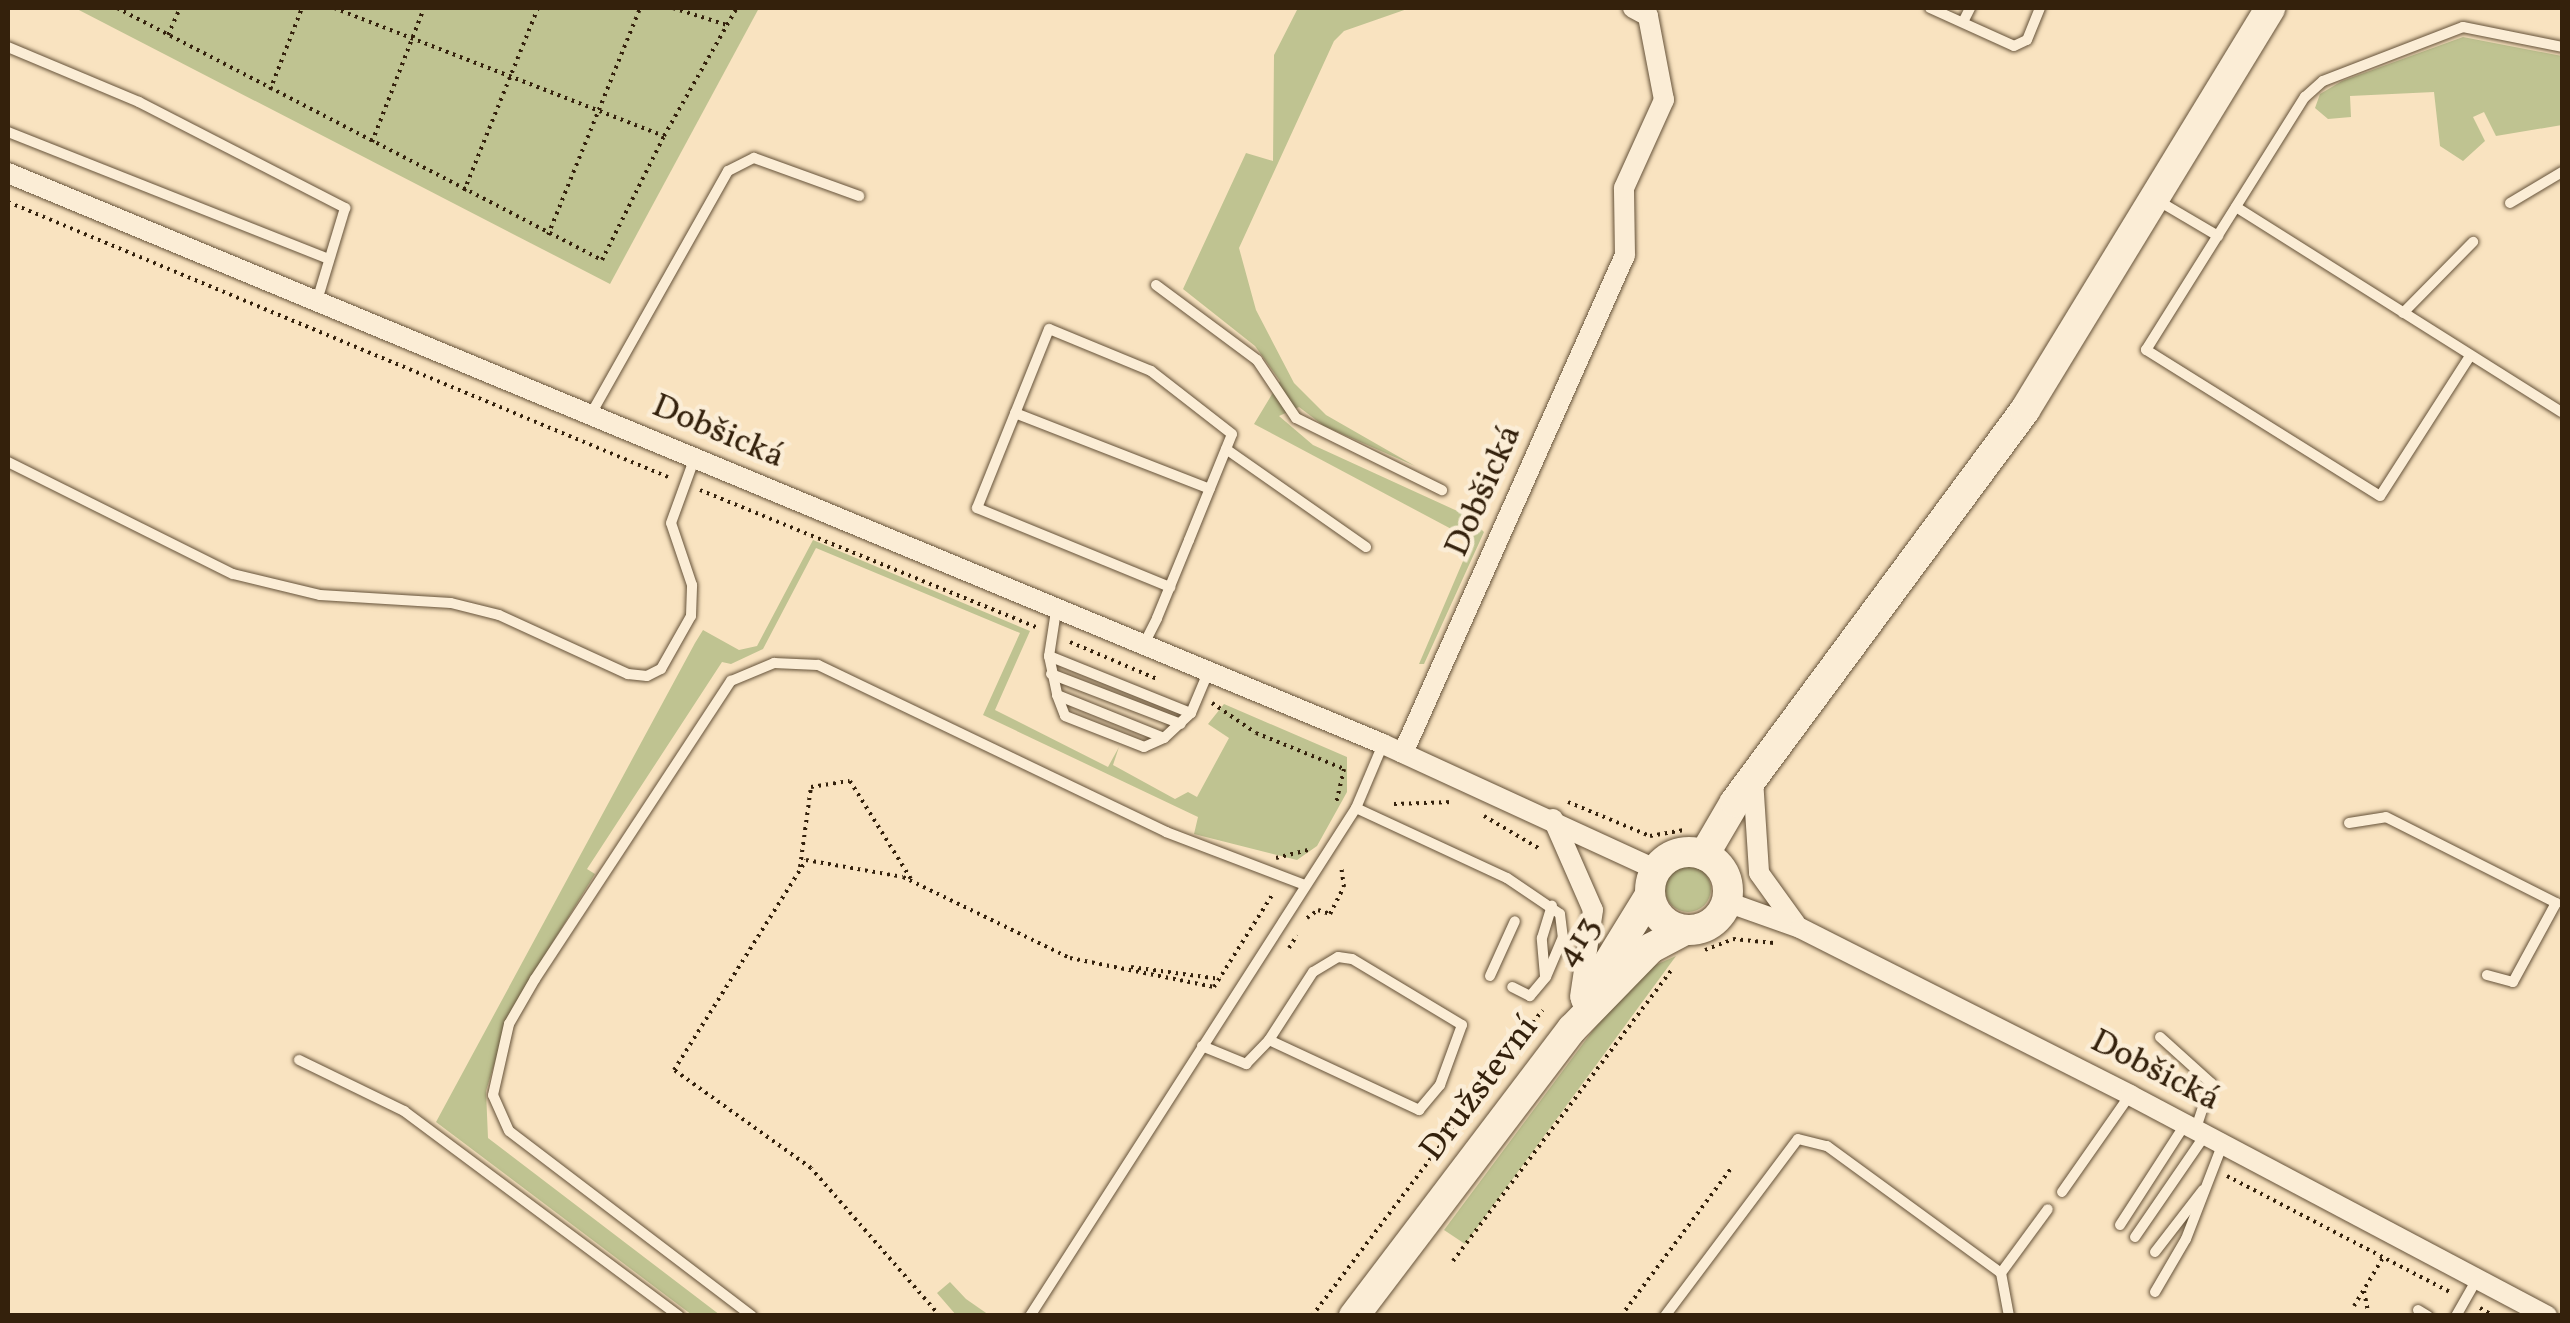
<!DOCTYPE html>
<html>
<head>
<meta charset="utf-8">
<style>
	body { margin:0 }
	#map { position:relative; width:2570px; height:1323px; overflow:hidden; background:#f9e3c0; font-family:Vollkorn,serif }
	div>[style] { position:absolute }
	.green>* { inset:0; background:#bfc391 }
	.round { border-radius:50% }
	.path>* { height:4px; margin-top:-2px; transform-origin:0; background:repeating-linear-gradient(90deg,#34210c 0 2.5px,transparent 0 7.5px) }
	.roads { filter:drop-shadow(0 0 2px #655239) drop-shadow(0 0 2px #655239) }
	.lane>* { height:10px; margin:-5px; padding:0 5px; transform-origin:5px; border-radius:5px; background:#fbedd6 }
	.street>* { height:20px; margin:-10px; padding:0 10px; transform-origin:10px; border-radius:10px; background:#fbedd6 }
	.secondary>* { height:30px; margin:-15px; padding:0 15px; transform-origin:15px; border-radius:15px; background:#fbedd6 }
	.secondary>.ring { margin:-15px; padding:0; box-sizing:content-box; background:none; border:30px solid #fbedd6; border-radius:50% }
	span { translate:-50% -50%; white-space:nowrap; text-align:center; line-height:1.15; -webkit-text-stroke:9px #fbedd6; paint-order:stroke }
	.street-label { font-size:35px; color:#34210c }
	.frame { position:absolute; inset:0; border:10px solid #34210c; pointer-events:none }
</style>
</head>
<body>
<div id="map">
	<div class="green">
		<i style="clip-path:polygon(75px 8px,759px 8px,610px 284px)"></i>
		<i style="clip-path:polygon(1298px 8px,1410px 8px,1344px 31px,1334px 41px,1239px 248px,1256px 310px,1294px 383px,1326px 415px,1415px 466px,1324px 426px,1299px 407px,1279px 416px,1313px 445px,1466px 515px,1484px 532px,1424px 664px,1419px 664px,1472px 540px,1254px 424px,1280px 381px,1255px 346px,1183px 289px,1246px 153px,1273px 161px,1274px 55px)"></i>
		<i style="clip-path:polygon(2463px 37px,2562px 56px,2562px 125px,2496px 136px,2484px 112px,2473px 117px,2485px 141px,2463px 161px,2440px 146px,2434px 92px,2350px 96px,2351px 117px,2328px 119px,2315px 108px,2320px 94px,2342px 81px)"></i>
		<i style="clip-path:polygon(813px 540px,1030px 631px,995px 710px,1108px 767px,1119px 747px,1113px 765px,1175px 799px,1188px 792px,1197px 797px,1229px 738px,1208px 724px,1224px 704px,1347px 757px,1347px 792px,1317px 846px,1297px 860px,1194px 834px,1198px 817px,983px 715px,1020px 633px,816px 548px,763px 649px,731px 664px,722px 662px,587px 869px,595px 874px,511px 1010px,486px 1091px,488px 1138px,720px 1315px,692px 1315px,436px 1122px,695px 643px,703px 630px,739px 650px,757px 646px)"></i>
		<i class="round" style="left:1665px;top:866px;width:46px;height:46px"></i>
		<i style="clip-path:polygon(1676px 956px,1465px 1244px,1444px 1230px,1635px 974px)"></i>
		<i style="clip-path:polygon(950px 1282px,966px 1299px,989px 1315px,956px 1315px,937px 1293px)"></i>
	</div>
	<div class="path">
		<i style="left:117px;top:8px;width:547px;rotate:27.46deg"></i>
		<i style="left:602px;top:260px;width:139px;rotate:-63.4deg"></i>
		<i style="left:334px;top:8px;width:354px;rotate:21.2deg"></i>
		<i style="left:664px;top:136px;width:128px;rotate:-60.4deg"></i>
		<i style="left:673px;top:8px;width:57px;rotate:17.5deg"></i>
		<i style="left:727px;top:25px;width:20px;rotate:-60deg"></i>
		<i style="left:168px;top:35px;width:30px;rotate:-66deg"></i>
		<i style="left:270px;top:90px;width:88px;rotate:-68.7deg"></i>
		<i style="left:372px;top:142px;width:144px;rotate:-68.8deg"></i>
		<i style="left:464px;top:191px;width:197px;rotate:-68deg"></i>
		<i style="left:8px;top:202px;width:715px;rotate:22.62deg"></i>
		<i style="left:548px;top:235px;width:245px;rotate:-67.9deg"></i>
		<i style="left:700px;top:490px;width:365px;rotate:22.2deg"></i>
		<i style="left:1070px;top:642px;width:95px;rotate:23deg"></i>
		<i style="left:1212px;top:703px;width:53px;rotate:34.3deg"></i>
		<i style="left:1256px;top:733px;width:95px;rotate:22.2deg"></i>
		<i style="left:1344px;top:769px;width:36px;rotate:103deg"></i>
		<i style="left:1568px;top:802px;width:89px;rotate:22.5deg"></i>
		<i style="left:1650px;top:836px;width:36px;rotate:-10deg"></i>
		<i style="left:1394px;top:804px;width:59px;rotate:-1.9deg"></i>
		<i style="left:1484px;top:816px;width:65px;rotate:30.5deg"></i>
		<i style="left:1276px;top:858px;width:33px;rotate:-14deg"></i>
		<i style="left:800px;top:867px;width:81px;rotate:-82.2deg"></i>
		<i style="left:811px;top:787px;width:39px;rotate:-9deg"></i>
		<i style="left:850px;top:781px;width:115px;rotate:58.1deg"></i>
		<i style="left:1307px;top:918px;width:14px;rotate:-36deg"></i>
		<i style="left:1318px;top:910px;width:13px;rotate:18deg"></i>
		<i style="left:1330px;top:914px;width:30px;rotate:-63deg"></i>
		<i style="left:1344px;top:887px;width:21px;rotate:-98deg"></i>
		<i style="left:1289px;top:948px;width:15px;rotate:-58deg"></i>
		<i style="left:1705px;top:950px;width:30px;rotate:-21deg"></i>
		<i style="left:1733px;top:939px;width:41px;rotate:5.6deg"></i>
		<i style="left:1131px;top:967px;width:90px;rotate:7.7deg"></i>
		<i style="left:2227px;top:1176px;width:251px;rotate:27.5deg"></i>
		<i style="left:1453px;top:1261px;width:365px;rotate:-53.1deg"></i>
		<i style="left:2364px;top:1291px;width:25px;rotate:79deg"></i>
		<i style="left:2354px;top:1306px;width:58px;rotate:-59deg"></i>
		<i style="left:2480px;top:1308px;width:16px;rotate:30deg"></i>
		<i style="left:940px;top:1316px;width:196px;rotate:-131.1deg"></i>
		<i style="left:811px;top:1168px;width:168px;rotate:-144.4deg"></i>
		<i style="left:674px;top:1070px;width:248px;rotate:-57.8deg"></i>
		<i style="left:806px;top:860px;width:98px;rotate:9.9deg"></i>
		<i style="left:903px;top:877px;width:186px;rotate:25.9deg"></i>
		<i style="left:1070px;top:958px;width:147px;rotate:11.4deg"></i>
		<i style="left:1214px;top:987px;width:112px;rotate:-57.7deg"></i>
		<i style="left:1312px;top:1316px;width:383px;rotate:-53deg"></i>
		<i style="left:1621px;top:1316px;width:186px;rotate:-53.3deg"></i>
	</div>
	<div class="roads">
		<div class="lane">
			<i style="left:1930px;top:8px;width:92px;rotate:24.3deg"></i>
			<i style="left:2014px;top:46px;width:14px;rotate:-25deg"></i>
			<i style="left:2027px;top:40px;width:35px;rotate:-68deg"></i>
			<i style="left:1963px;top:22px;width:16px;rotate:-63deg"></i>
			<i style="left:8px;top:47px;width:142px;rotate:22.8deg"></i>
			<i style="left:139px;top:102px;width:232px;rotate:27.2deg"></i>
			<i style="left:345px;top:208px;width:97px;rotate:106.8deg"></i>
			<i style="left:8px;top:132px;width:343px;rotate:21.6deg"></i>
			<i style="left:2157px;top:200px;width:71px;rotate:30.5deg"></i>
			<i style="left:2510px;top:203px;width:61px;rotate:-30.8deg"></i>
			<i style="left:2236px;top:207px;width:385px;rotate:32.2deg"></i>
			<i style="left:1156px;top:285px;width:126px;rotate:36.6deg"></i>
			<i style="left:1257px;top:360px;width:70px;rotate:56.1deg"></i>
			<i style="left:1296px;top:418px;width:163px;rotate:26.3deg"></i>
			<i style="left:2403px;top:313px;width:100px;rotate:-45.4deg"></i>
			<i style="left:2470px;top:356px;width:166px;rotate:122.7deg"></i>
			<i style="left:2380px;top:496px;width:276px;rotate:-148deg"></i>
			<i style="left:2146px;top:350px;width:299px;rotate:-57.9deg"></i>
			<i style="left:2305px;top:97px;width:24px;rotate:-42deg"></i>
			<i style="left:2323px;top:81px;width:150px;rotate:-21.1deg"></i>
			<i style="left:2463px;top:27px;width:101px;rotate:11.4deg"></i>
			<i style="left:1015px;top:413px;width:209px;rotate:21.3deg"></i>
			<i style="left:591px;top:414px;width:279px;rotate:-60.6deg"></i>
			<i style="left:728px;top:171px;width:29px;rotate:-27deg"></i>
			<i style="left:754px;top:158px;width:112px;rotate:19.9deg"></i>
			<i style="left:1226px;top:449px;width:171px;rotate:35deg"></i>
			<i style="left:8px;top:462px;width:251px;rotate:26.5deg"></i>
			<i style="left:233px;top:574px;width:89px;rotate:13.6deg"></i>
			<i style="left:320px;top:595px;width:131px;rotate:3.5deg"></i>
			<i style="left:451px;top:603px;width:49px;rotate:14deg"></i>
			<i style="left:499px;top:615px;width:142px;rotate:24.6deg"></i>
			<i style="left:628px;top:674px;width:19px;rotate:6deg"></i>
			<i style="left:647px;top:676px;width:16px;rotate:-27deg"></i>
			<i style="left:661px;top:669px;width:61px;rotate:-60.5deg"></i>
			<i style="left:691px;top:616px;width:31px;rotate:-88deg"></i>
			<i style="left:692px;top:585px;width:65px;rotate:-108.7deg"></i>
			<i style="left:671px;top:523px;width:70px;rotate:-70deg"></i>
			<i style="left:1056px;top:611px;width:46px;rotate:98.8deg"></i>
			<i style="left:1049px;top:656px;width:40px;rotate:78deg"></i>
			<i style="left:1057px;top:695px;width:115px;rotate:21.9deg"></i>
			<i style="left:1164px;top:738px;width:37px;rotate:-43deg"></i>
			<i style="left:1191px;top:713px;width:41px;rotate:-67.2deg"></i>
			<i style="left:1143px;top:646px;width:31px;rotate:-63deg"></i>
			<i style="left:1157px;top:618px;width:84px;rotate:-67.7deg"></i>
			<i style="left:1189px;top:540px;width:114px;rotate:-67.9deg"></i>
			<i style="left:1232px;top:434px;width:103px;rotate:-142.1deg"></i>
			<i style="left:1151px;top:371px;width:110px;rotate:-157.6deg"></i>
			<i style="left:1049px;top:329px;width:193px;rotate:111.9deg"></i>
			<i style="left:977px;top:508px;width:209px;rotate:22.3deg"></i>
			<i style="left:1049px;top:656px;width:153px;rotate:21.9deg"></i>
			<i style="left:1051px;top:674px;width:139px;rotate:21deg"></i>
			<i style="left:1057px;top:695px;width:22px;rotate:69deg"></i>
			<i style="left:1065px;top:716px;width:85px;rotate:21.4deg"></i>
			<i style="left:1144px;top:747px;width:22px;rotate:-24deg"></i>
			<i style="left:1356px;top:808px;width:166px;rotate:24.9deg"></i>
			<i style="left:1507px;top:878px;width:64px;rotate:34.2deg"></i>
			<i style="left:1560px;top:914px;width:23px;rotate:83deg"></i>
			<i style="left:1563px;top:937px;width:43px;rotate:113deg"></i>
			<i style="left:1546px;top:977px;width:25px;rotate:130deg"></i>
			<i style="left:1530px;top:996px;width:20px;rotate:-153deg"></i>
			<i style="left:2349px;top:823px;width:37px;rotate:-9deg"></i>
			<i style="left:2386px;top:817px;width:191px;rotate:26.8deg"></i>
			<i style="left:2556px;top:903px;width:90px;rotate:118.6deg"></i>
			<i style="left:2513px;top:982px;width:27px;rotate:-165deg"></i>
			<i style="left:1490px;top:976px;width:60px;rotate:-65.6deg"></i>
			<i style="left:1545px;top:976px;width:38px;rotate:-95deg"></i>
			<i style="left:1542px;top:938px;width:34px;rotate:-73deg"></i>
			<i style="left:2160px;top:1037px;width:69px;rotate:42deg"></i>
			<i style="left:2211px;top:1083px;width:47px;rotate:108.4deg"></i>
			<i style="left:1202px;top:1046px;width:48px;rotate:22.2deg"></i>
			<i style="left:1246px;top:1064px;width:33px;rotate:-46deg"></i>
			<i style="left:1269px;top:1040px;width:166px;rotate:25deg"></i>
			<i style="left:1419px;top:1110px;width:33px;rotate:-50deg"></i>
			<i style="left:1440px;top:1085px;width:64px;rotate:-69.9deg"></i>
			<i style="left:1462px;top:1025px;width:128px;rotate:-149deg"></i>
			<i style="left:1352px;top:959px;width:14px;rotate:-172deg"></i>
			<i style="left:1338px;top:957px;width:29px;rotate:149deg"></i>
			<i style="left:1313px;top:972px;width:81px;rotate:122.9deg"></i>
			<i style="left:299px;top:1060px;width:117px;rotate:25.9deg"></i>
			<i style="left:404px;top:1111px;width:343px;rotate:36.7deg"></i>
			<i style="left:2062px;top:1192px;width:118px;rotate:-55deg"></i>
			<i style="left:2120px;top:1225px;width:121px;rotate:-57.1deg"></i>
			<i style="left:2135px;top:1237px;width:124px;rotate:-55.5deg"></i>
			<i style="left:2155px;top:1252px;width:78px;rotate:-52.3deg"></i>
			<i style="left:2001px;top:1273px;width:79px;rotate:-53.7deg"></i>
			<i style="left:2155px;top:1292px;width:61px;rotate:-59.7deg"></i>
			<i style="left:2186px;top:1239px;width:103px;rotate:-68.9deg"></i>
			<i style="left:2418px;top:1310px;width:12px;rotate:31deg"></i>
			<i style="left:752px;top:1316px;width:305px;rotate:-142.7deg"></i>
			<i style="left:509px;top:1131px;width:39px;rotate:-114deg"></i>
			<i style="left:493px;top:1095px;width:73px;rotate:-77.3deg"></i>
			<i style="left:509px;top:1024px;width:52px;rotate:-60deg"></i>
			<i style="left:535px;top:979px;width:357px;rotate:-56.7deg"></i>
			<i style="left:731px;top:681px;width:47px;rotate:-22.7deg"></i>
			<i style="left:774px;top:663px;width:44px;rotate:2.6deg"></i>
			<i style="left:818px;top:665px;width:386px;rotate:25.6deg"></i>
			<i style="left:1166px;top:832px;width:149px;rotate:20.9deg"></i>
			<i style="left:1030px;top:1316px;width:604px;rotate:-57.31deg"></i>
			<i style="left:1356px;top:808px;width:69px;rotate:-67.1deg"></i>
			<i style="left:1665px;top:1316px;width:221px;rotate:-53.1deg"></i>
			<i style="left:1798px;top:1139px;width:30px;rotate:14deg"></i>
			<i style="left:1827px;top:1146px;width:215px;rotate:36.1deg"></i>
			<i style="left:2001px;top:1273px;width:44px;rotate:79.5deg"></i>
			<i style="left:2456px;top:1316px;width:43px;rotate:-60.4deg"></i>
		</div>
		<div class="street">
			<i style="left:8px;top:173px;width:1489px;rotate:22.55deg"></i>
			<i style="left:1383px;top:744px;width:302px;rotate:24.7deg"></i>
			<i style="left:1403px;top:753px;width:545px;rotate:-65.97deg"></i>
			<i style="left:1625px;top:255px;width:67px;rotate:-90.9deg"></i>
			<i style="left:1624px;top:188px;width:97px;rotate:-65.6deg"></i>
			<i style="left:1664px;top:100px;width:86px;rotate:-100.8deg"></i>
			<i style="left:1648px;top:16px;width:17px;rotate:-152deg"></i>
			<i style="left:1753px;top:779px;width:94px;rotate:86.3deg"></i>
			<i style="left:1759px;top:873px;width:62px;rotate:54.2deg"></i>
			<i style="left:1553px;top:819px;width:99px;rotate:66.3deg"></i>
			<i style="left:1593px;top:910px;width:88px;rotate:98.5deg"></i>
			<i style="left:1727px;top:902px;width:77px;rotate:19.6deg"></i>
			<i style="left:1800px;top:928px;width:370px;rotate:26.8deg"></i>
			<i style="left:2130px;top:1095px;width:472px;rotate:27.9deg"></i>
		</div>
		<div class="secondary">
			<i class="ring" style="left:1650px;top:852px;width:48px;height:48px"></i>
			<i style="left:1704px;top:855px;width:61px;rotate:-59.7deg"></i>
			<i style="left:1735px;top:802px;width:488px;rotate:-53.5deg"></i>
			<i style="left:2025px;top:410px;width:471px;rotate:-58.6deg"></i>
			<i style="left:1586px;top:999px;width:122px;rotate:-58.4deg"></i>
			<i style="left:1354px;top:1316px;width:360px;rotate:-52.8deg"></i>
			<i style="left:1572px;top:1029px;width:113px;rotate:-45.7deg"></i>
			<i style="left:1651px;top:948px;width:38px;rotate:-28deg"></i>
		</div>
	</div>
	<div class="street-label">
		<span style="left:718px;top:432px;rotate:23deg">Dobšická</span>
		<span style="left:1484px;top:491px;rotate:-66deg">Dobšická</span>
		<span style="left:1578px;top:942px;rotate:-58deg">413</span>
		<span style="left:2155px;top:1071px;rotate:27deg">Dobšická</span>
		<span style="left:1480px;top:1089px;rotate:-53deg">Družstevní</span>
	</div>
	<div class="frame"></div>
</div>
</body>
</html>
